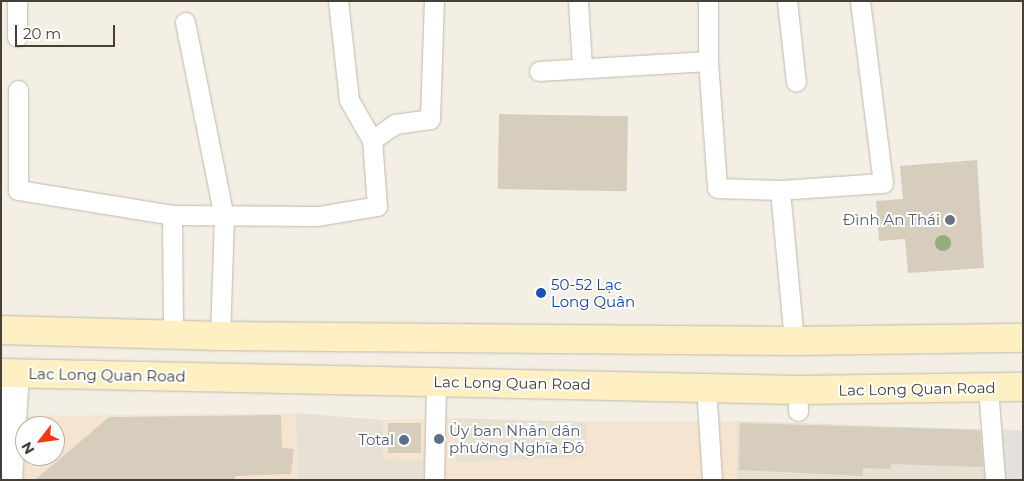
<!DOCTYPE html>
<html>
<head>
<meta charset="utf-8">
<style>
	body { margin:0 }
	#map { position:relative; width:1024px; height:481px; overflow:hidden; background:#f3efe5; font-family:Montserrat,sans-serif }
	div>[style] { position:absolute }
	.residential>* { inset:0; background:#e7e1d3 }
	.commercial>* { inset:0; background:#f5e5d0 }
	.parking>* { inset:0; background:#e3e1dd }
	.building>* { inset:0; background:#d7cdbd; transform-origin:0 0 }
	.roads { filter:drop-shadow(0 0 1px #c1b9ab) drop-shadow(0 0 1px #c1b9ab) }
	.lane>* { height:19px; margin:-9.5px; padding:0 9.5px; transform-origin:9.5px; border-radius:9.5px; background:#fff }
	.street>* { height:28px; margin:-14px; padding:0 14px; transform-origin:14px; border-radius:14px; background:#fff }
	.secondary>* { height:28px; margin:-14px; padding:0 14px; transform-origin:14px; border-radius:14px; background:#fff0c3 }
	.trees>* { width:16px; height:16px; margin:-8px; border-radius:50%; background:#94ad7d }
	.dots>* { width:14px; height:14px; translate:-50% -50%; box-sizing:border-box; border:2px solid #fff; border-radius:50% }
	span { translate:-50% -50%; white-space:nowrap; text-align:center; line-height:1.15; -webkit-text-stroke:4px #fff; paint-order:stroke }
	.worship-label { font-size:15px; color:#5b616d }
	.right { translate:-100% -50%; text-align:right }
	.transit-label { font-size:15px; color:#164399 }
	.left { translate:0 -50%; text-align:left }
	.street-label { font-size:15px; color:#453f35 }
	.service-label { font-size:15px; color:#4e5e75 }
	.frame { position:absolute; inset:0; border:2px solid #453f35; pointer-events:none }
	.north { position:absolute; left:15px; top:416px; width:50px; height:50px; box-sizing:border-box; background:#fff; border:1px solid #b5b2ae; border-radius:50%; rotate:240deg; font-size:14px; font-weight:700; line-height:20px; text-align:center; color:#453f35 }
	.north::after { content:''; display:block; margin:auto; width:18px; height:22px; background:#fb3613; clip-path:polygon(50% 0,100% 100%,50% 72%,0 100%) }
	.scale { position:absolute; left:15px; top:25px; width:100px; height:22px; box-sizing:border-box; border:2px solid #453f35; border-top:0; padding-left:6px; font-size:15px; line-height:18px; white-space:nowrap; color:#453f35; -webkit-text-stroke:4px #fff; paint-order:stroke }
</style>
</head>
<body>
<div id="map">
	<div class="residential">
		<i style="clip-path:polygon(296px 413px,383px 420px,383px 459px,424px 460px,424px 480px,290px 480px,297px 479px)"></i>
		<i style="clip-path:polygon(454px 418px,589px 422px,587px 457px,455px 463px)"></i>
		<i style="clip-path:polygon(737px 421px,1000px 430px,1004px 480px,737px 480px)"></i>
	</div>
	<div class="commercial">
		<i style="clip-path:polygon(evenodd,296px 413px,297px 479px,18px 480px,19px 416px,296px 413px,25px 426px,55px 426px,55px 456px,25px 456px,25px 426px)"></i>
		<i style="clip-path:polygon(454px 418px,456px 463px,587px 457px,587px 422px,737px 421px,737px 480px,424px 480px,424px 460px,383px 459px,383px 420px)"></i>
	</div>
	<div class="parking">
		<i style="clip-path:polygon(1000px 430px,1023px 430px,1023px 480px,1004px 480px)"></i>
	</div>
	<div class="building">
		<i style="left:499px;top:114px;width:129px;height:75px;rotate:1deg"></i>
		<i style="clip-path:polygon(977px 160px,984px 268px,908px 273px,905px 239px,879px 241px,876px 201px,903px 199px,900px 166px)"></i>
		<i style="clip-path:polygon(281px 415px,282px 448px,294px 449px,291px 474px,235px 476px,235px 480px,35px 480px,109px 417px)"></i>
		<i style="left:388px;top:423px;width:33px;height:30px"></i>
		<i style="clip-path:polygon(740px 423px,980px 430px,983px 467px,891px 464px,891px 469px,863px 468px,863px 476px,739px 470px)"></i>
	</div>
	<div class="roads">
		<div class="lane">
			<i style="left:578px;top:1px;width:66px;rotate:86.5deg"></i>
			<i style="left:708px;top:1px;width:60px;rotate:90deg"></i>
			<i style="left:708px;top:61px;width:127px;rotate:85.9deg"></i>
			<i style="left:717px;top:188px;width:63px;rotate:1.8deg"></i>
			<i style="left:780px;top:190px;width:152px;rotate:84.7deg"></i>
			<i style="left:787px;top:1px;width:81px;rotate:83.7deg"></i>
			<i style="left:185px;top:22px;width:199px;rotate:78.7deg"></i>
			<i style="left:224px;top:217px;width:119px;rotate:91.9deg"></i>
			<i style="left:17px;top:37px;width:36px;rotate:-90deg"></i>
			<i style="left:539px;top:71px;width:169px;rotate:-3.4deg"></i>
			<i style="left:18px;top:90px;width:100px;rotate:90deg"></i>
			<i style="left:18px;top:190px;width:156px;rotate:9.2deg"></i>
			<i style="left:172px;top:215px;width:118px;rotate:89.5deg"></i>
			<i style="left:372px;top:140px;width:28px;rotate:-35deg"></i>
			<i style="left:395px;top:124px;width:35px;rotate:-8deg"></i>
			<i style="left:430px;top:119px;width:118px;rotate:-88.1deg"></i>
			<i style="left:780px;top:190px;width:103px;rotate:-3.9deg"></i>
			<i style="left:883px;top:183px;width:183px;rotate:-97.2deg"></i>
			<i style="left:172px;top:215px;width:146px;rotate:0.4deg"></i>
			<i style="left:318px;top:216px;width:60px;rotate:-9.6deg"></i>
			<i style="left:377px;top:206px;width:66px;rotate:-94.3deg"></i>
			<i style="left:372px;top:140px;width:46px;rotate:-119.9deg"></i>
			<i style="left:349px;top:100px;width:100px;rotate:-96.3deg"></i>
			<i style="left:706px;top:386px;width:94px;rotate:86.3deg"></i>
			<i style="left:988px;top:388px;width:92px;rotate:85.6deg"></i>
			<i style="left:797px;top:390px;width:21px;rotate:87deg"></i>
			<i style="left:434px;top:480px;width:99px;rotate:-88.8deg"></i>
		</div>
		<div class="street">
			<i style="left:8px;top:480px;width:106px;rotate:-86.2deg"></i>
		</div>
		<div class="secondary">
			<i style="left:1px;top:330px;width:219px;rotate:1.6deg"></i>
			<i style="left:220px;top:336px;width:574px;rotate:0.5deg"></i>
			<i style="left:794px;top:341px;width:229px;rotate:-0.8deg"></i>
			<i style="left:1px;top:373px;width:796px;rotate:1.22deg"></i>
			<i style="left:797px;top:390px;width:226px;rotate:-0.8deg"></i>
		</div>
	</div>
	<div class="trees">
		<i style="left:943px;top:243px"></i>
	</div>
	<div class="dots">
		<i style="left:950px;top:220px;background:#6b7280"></i>
		<i style="left:541px;top:293px;background:#1a4fb4"></i>
		<i style="left:439px;top:439px;background:#5c6f8a"></i>
		<i style="left:404px;top:440px;background:#5c6f8a"></i>
	</div>
	<div class="worship-label">
		<span class="right" style="left:940px;top:220px">Đình An Thái</span>
	</div>
	<div class="transit-label">
		<span class="left" style="left:551px;top:293px">50-52 Lạc<br>Long Quân</span>
	</div>
	<div class="street-label">
		<span style="left:107px;top:375px;rotate:1deg">Lac Long Quan Road</span>
		<span style="left:512px;top:383px;rotate:1deg">Lac Long Quan Road</span>
		<span style="left:917px;top:389px;rotate:-1deg">Lac Long Quan Road</span>
	</div>
	<div class="service-label">
		<span class="left" style="left:449px;top:439px">Ủy ban Nhân dân<br>phường Nghĩa Đô</span>
		<span class="right" style="left:394px;top:440px">Total</span>
	</div>
	<div class="frame"></div>
	<div class="north">N</div>
	<div class="scale">20 m</div>
</div>
</body>
</html>
